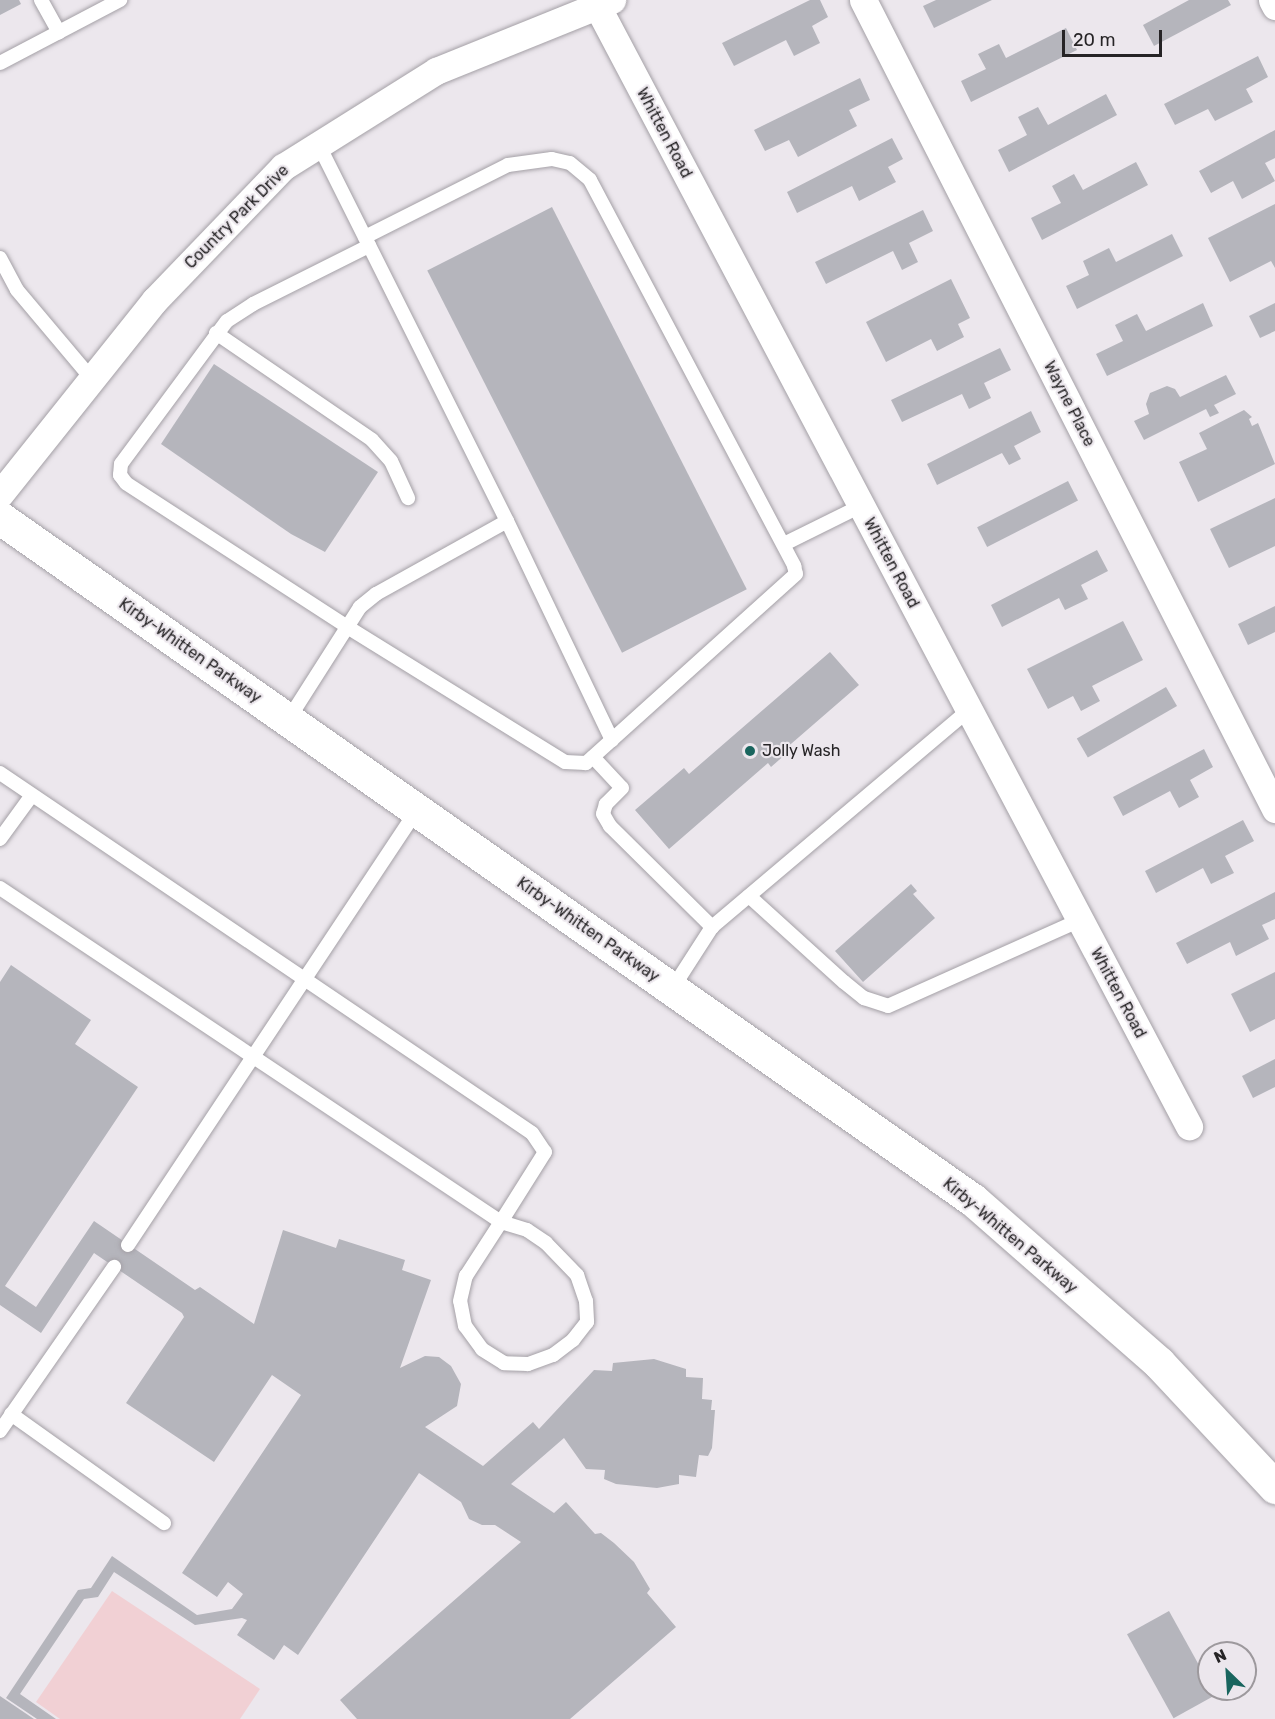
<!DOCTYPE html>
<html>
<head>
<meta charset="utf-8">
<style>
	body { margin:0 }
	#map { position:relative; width:1275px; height:1719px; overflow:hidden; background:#ece7ed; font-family:Rubik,sans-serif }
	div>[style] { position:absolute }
	.green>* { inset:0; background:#f1d0d4 }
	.building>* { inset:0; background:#b5b5bc; transform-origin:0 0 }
	.roads { filter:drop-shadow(0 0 2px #a4a0a6) drop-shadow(0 0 2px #a4a0a6) }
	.lane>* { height:14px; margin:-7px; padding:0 7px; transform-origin:7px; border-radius:7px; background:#fff }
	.street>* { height:27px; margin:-13.5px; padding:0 13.5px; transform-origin:13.5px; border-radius:13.5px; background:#fff }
	.secondary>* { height:33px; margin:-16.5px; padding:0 16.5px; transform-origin:16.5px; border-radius:16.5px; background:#fff }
	.dots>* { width:16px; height:16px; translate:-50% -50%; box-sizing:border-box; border:3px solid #ece7ed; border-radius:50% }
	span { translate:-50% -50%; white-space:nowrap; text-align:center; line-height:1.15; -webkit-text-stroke:4.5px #ece7ed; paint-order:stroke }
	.street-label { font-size:16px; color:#262426 }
	.poi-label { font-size:16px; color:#262426 }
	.left { translate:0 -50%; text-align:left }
	.north { position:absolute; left:1197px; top:1641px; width:60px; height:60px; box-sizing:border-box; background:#ece7ed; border:2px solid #9d999d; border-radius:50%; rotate:335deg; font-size:16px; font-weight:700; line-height:24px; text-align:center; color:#262426 }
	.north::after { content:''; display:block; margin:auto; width:21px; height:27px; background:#19655e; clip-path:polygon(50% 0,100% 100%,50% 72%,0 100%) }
	.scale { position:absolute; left:1062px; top:30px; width:100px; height:27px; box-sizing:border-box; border:3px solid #262426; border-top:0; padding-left:8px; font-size:18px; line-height:21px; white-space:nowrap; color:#262426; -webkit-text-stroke:4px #ece7ed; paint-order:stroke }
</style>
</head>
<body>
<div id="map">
	<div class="green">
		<i style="clip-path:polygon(112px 1591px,260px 1689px,240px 1719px,60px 1719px,36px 1702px)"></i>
	</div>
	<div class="building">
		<i style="clip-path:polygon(0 0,19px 0,21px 4px,0 15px)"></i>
		<i style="clip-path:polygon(810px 0,820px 0,828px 17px,812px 26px,820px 43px,794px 56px,786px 40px,734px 66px,722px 43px)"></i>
		<i style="clip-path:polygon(936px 0,992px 0,934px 28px,923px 6px)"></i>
		<i style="clip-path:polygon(1189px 0,1228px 0,1231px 5px,1154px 46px,1143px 25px)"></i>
		<i style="clip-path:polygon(1066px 28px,1077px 50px,971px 102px,961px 81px,986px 69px,978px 54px,999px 44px,1006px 58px)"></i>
		<i style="clip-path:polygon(1258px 56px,1268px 77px,1246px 89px,1253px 102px,1215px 121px,1208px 109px,1175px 125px,1164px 104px)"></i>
		<i style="clip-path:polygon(860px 78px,870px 100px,849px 110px,857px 126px,798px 157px,789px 140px,765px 151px,754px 130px)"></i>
		<i style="clip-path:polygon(1106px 94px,1117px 115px,1009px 172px,998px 150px,1027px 135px,1018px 117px,1038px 107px,1048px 125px)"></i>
		<i style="clip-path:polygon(1275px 130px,1275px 158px,1265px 163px,1275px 181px,1242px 199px,1233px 181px,1211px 193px,1199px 171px)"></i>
		<i style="clip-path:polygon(892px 138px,903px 159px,888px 167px,896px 182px,859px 201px,852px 186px,797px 213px,787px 192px)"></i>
		<i style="clip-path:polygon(1136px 162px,1148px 185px,1042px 240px,1031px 218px,1061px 203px,1052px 186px,1074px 174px,1083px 190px)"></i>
		<i style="clip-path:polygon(1275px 204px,1275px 268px,1271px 261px,1230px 282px,1208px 238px)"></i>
		<i style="left:552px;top:207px;width:429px;height:140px;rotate:63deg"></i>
		<i style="clip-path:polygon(923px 210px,933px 231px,909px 243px,918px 262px,902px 270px,893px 251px,826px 284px,815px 262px)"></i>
		<i style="clip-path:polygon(1172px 234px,1183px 256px,1077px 309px,1066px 286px,1089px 275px,1083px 261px,1109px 248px,1116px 262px)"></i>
		<i style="clip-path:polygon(951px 279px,970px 318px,958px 324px,964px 337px,937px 351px,931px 339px,886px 362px,866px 322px)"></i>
		<i style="clip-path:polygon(1203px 303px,1213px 326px,1107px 376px,1096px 354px,1123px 341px,1115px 325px,1137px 314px,1146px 331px)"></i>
		<i style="clip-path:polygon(1275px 303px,1275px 331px,1260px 338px,1249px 316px)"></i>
		<i style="clip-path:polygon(1000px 348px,1011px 370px,984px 383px,991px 398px,969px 409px,962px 394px,902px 422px,891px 400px)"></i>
		<i style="clip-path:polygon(214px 364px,378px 472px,325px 552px,291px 534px,161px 444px)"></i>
		<i style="clip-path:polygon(1226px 375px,1236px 394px,1214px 405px,1219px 413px,1210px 417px,1206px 409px,1144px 440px,1134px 421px,1149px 414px,1146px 404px,1150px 393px,1167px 386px,1175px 389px,1180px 397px)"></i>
		<i style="clip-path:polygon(1244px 410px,1252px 417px,1249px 419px,1252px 426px,1258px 423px,1275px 464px,1198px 502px,1179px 462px,1207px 449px,1199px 433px)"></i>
		<i style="clip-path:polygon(1031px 411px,1041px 432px,1014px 446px,1021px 459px,1009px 465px,1002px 453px,937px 485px,927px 464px)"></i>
		<i style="left:1068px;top:481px;width:22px;height:102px;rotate:63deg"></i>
		<i style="clip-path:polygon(1275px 498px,1275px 546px,1229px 568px,1210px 529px)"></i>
		<i style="clip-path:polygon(1097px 550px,1108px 571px,1081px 585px,1088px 599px,1065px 610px,1059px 598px,1002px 627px,991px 605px)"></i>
		<i style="clip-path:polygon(1275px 606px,1275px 632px,1248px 645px,1238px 624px)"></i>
		<i style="clip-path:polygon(1123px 621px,1143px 660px,1092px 686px,1100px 701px,1081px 711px,1073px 696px,1048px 709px,1027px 669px)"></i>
		<i style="clip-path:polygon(830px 652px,859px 685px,784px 750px,787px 753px,771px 767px,768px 763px,669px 849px,635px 810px,684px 768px,689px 774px)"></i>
		<i style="left:1166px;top:687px;width:22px;height:103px;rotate:60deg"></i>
		<i style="clip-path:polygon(1204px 749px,1213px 767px,1190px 780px,1199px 797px,1179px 808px,1170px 791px,1123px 816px,1113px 797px)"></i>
		<i style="clip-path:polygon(1243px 820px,1254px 841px,1225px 856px,1234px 873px,1211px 884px,1203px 868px,1156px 893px,1145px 871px)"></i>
		<i style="clip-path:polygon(911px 884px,917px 891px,913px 894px,935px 918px,863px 982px,835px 951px)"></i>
		<i style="clip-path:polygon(1275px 892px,1275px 919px,1262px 925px,1269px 939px,1236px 956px,1230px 942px,1187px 964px,1176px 943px)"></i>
		<i style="clip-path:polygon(11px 965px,91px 1020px,75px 1044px,138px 1087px,5px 1286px,36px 1307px,94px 1221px,195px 1290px,200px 1287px,254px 1324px,283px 1230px,336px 1248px,339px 1239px,405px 1260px,402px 1270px,431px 1280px,400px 1368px,425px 1356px,439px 1357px,451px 1366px,461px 1384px,457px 1406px,425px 1427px,483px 1466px,533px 1422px,539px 1429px,594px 1370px,612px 1371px,613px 1363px,654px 1359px,686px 1369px,686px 1377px,703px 1378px,702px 1399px,712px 1400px,711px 1410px,715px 1410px,712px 1448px,708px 1456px,699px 1455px,696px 1477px,679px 1475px,679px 1484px,657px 1488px,616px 1484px,604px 1479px,605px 1470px,586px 1469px,564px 1438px,511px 1484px,554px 1513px,566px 1502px,595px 1534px,601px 1533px,614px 1543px,634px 1562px,650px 1589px,647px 1593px,676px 1627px,570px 1719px,357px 1719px,340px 1700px,521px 1542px,495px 1525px,482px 1525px,469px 1519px,461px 1502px,419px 1473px,298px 1655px,284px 1645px,274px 1660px,237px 1635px,247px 1620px,242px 1618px,195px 1625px,114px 1572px,98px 1597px,84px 1599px,20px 1694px,56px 1719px,37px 1719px,6px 1698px,78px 1590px,91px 1588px,112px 1556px,197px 1615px,232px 1609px,243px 1594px,228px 1582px,217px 1597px,182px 1573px,301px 1395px,272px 1375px,214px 1462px,126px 1403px,184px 1317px,182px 1313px,94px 1253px,41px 1333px,0 1305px,0 982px)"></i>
		<i style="clip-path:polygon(1275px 972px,1275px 1019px,1250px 1032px,1231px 994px)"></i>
		<i style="clip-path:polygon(1275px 1059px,1275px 1087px,1253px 1098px,1242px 1076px)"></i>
		<i style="left:1169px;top:1611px;width:96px;height:48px;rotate:61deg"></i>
		<i style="clip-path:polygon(0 1696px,34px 1719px,0 1719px)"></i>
	</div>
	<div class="roads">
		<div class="lane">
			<i style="left:41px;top:0;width:37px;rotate:61deg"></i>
			<i style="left:0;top:63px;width:136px;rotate:-27.7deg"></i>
			<i style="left:365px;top:237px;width:160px;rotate:-26.7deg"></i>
			<i style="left:508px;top:165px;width:44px;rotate:-7.8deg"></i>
			<i style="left:552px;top:159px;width:18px;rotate:13deg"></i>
			<i style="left:570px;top:163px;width:26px;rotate:40deg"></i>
			<i style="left:590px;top:180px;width:437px;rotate:62.1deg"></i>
			<i style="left:794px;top:566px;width:8px;rotate:76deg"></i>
			<i style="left:796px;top:574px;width:283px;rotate:138deg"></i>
			<i style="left:586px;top:763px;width:21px;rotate:-177deg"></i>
			<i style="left:565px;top:762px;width:258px;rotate:-148.2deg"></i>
			<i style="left:346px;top:626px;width:262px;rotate:-147deg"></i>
			<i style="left:126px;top:483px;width:10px;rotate:-127deg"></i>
			<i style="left:120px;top:475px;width:11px;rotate:-85deg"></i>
			<i style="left:121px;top:464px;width:178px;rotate:-53.5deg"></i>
			<i style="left:227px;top:321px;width:31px;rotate:-33deg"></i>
			<i style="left:253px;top:304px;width:130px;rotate:-26.6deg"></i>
			<i style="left:0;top:258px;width:36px;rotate:62deg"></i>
			<i style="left:17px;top:290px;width:116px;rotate:49.9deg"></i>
			<i style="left:216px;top:333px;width:189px;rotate:34.4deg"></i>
			<i style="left:372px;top:440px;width:28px;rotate:48deg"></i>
			<i style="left:391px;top:461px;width:41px;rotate:65.3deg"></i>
			<i style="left:507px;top:521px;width:243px;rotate:64.4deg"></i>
			<i style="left:784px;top:544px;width:86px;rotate:-26.3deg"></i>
			<i style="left:288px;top:720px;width:134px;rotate:-57.5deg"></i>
			<i style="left:360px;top:607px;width:21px;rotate:-39deg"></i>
			<i style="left:376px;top:594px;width:150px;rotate:-29.1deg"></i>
			<i style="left:507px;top:521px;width:420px;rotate:-116.6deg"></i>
			<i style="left:593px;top:757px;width:42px;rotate:46.9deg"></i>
			<i style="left:622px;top:788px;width:23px;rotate:135deg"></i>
			<i style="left:606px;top:804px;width:10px;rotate:107deg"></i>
			<i style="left:603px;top:814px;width:14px;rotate:60deg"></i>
			<i style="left:610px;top:826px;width:144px;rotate:44.7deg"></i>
			<i style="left:712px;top:927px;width:74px;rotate:122.8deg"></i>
			<i style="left:0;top:773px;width:642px;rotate:34.09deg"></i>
			<i style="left:532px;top:1133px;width:23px;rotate:56deg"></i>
			<i style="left:545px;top:1152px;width:83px;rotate:122.2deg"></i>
			<i style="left:501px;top:1222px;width:27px;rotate:17deg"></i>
			<i style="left:527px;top:1230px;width:23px;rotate:34deg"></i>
			<i style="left:546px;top:1243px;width:45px;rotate:45.9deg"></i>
			<i style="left:577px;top:1275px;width:28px;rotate:71deg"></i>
			<i style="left:586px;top:1301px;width:21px;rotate:87deg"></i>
			<i style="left:587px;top:1322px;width:23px;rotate:128deg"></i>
			<i style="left:573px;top:1340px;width:25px;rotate:143deg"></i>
			<i style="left:553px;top:1355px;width:27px;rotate:160deg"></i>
			<i style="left:528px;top:1364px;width:24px;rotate:-178deg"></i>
			<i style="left:504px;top:1363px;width:26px;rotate:-148deg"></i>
			<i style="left:482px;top:1349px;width:29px;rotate:-126deg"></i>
			<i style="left:465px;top:1326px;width:25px;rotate:-101deg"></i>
			<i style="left:460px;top:1301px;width:26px;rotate:-77deg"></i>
			<i style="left:466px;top:1276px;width:64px;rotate:-57.1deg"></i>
			<i style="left:501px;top:1222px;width:602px;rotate:-146.31deg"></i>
			<i style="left:0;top:839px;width:54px;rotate:-54deg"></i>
			<i style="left:749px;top:896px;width:128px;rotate:42.2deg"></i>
			<i style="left:844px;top:982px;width:26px;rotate:39deg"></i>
			<i style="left:864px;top:998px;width:25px;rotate:18deg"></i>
			<i style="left:888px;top:1006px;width:210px;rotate:-24.1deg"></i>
			<i style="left:712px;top:927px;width:336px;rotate:-40.2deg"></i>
			<i style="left:128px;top:1245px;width:522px;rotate:-56.4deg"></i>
			<i style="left:11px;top:1414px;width:188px;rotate:35.5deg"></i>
			<i style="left:0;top:1431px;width:200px;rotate:-55.2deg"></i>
		</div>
		<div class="street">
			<i style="left:594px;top:0;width:1274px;rotate:62.15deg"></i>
			<i style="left:863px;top:0;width:908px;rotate:63.01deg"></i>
			<i style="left:1272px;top:0;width:7px;rotate:63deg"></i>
			<i style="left:0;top:494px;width:248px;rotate:-51.4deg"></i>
			<i style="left:155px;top:300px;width:185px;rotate:-46.1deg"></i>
			<i style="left:283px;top:167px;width:181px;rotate:-32.1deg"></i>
			<i style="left:436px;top:71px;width:190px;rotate:-22deg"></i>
		</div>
		<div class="secondary">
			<i style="left:0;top:518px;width:1188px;rotate:35.03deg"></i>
			<i style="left:973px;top:1200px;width:247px;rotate:41.2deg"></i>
			<i style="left:1159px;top:1363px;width:170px;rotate:46.9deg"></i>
		</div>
	</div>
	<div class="dots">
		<i style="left:750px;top:751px;background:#19655e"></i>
	</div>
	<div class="street-label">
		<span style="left:664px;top:133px;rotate:62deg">Whitten Road</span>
		<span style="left:237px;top:217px;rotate:-45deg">Country Park Drive</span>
		<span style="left:1069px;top:404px;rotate:63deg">Wayne Place</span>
		<span style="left:891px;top:563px;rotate:62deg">Whitten Road</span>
		<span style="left:190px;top:651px;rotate:35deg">Kirby-Whitten Parkway</span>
		<span style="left:588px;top:930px;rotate:35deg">Kirby-Whitten Parkway</span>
		<span style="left:1118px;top:993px;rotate:62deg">Whitten Road</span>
		<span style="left:1010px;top:1236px;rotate:40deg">Kirby-Whitten Parkway</span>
	</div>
	<div class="poi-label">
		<span class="left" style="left:762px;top:751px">Jolly Wash</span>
	</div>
	<div class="north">N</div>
	<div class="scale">20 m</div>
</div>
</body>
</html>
